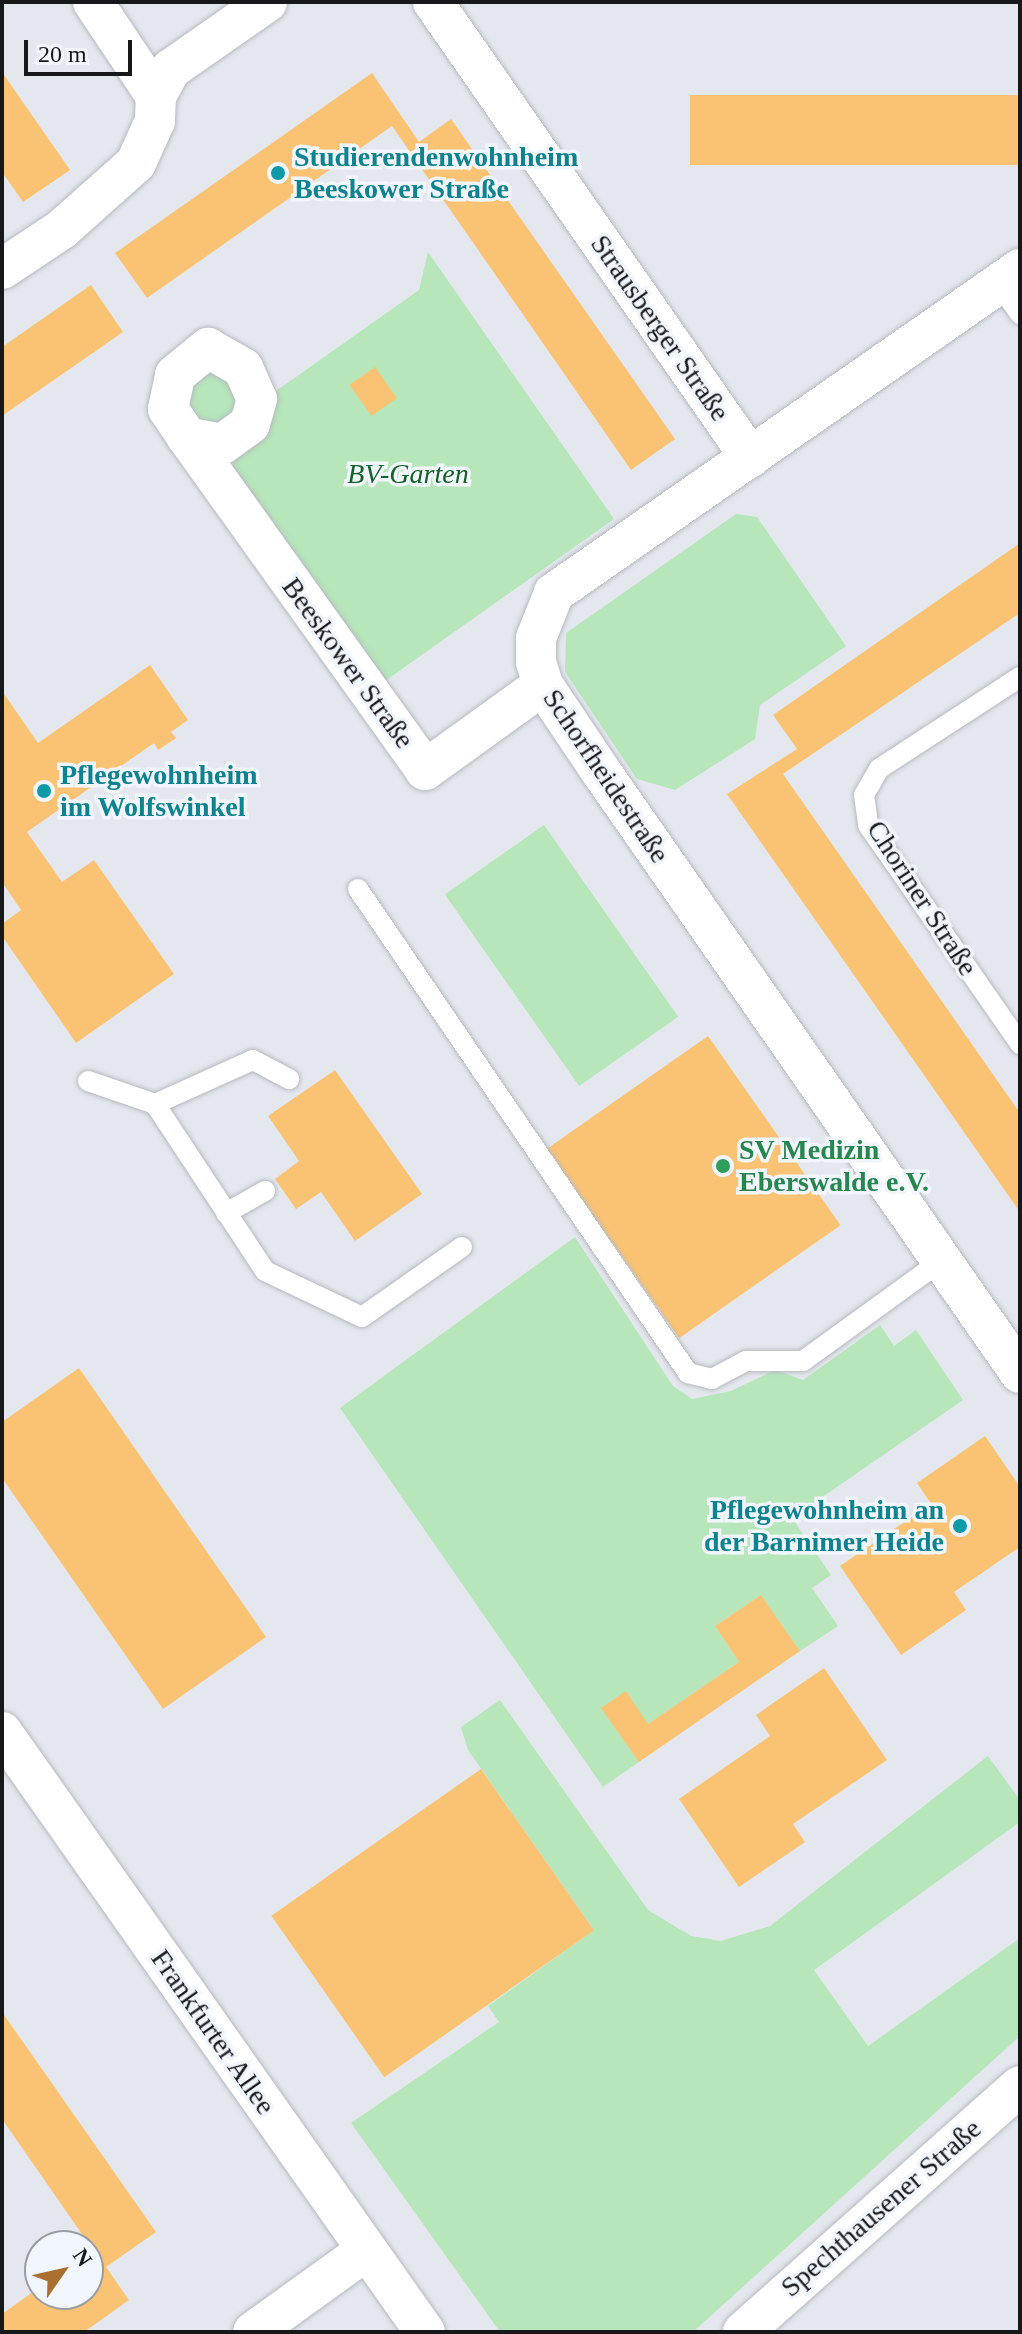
<!DOCTYPE html>
<html>
<head>
<meta charset="utf-8">
<style>
	body { margin:0 }
	#map { position:relative; width:1022px; height:2334px; overflow:hidden; background:#e4e8ee; font-family:"Times New Roman",serif }
	div>[style] { position:absolute }
	.green>* { inset:0; background:#b6e6ba; transform-origin:0 0 }
	.building>* { inset:0; background:#fac374; transform-origin:0 0 }
	.roads { filter:drop-shadow(0 0 2px #b6bac0) drop-shadow(0 0 2px #b6bac0) }
	.service>* { height:20px; margin:-10px; padding:0 10px; transform-origin:10px; border-radius:10px; background:#fff }
	.minor>* { height:40px; margin:-20px; padding:0 20px; transform-origin:20px; border-radius:20px; background:#fff }
	.dots>* { width:22px; height:22px; translate:-50% -50%; box-sizing:border-box; border:4px solid #f1f5fc; border-radius:50% }
	span { translate:-50% -50%; white-space:nowrap; text-align:center; line-height:1.15; -webkit-text-stroke:7px #f1f5fc; paint-order:stroke }
	.culture-label { font-size:28px; color:#0d838f; font-weight:700 }
	.left { translate:0 -50%; text-align:left }
	.right { translate:-100% -50%; text-align:right }
	.street-label { font-size:28px; color:#16181a }
	.park-label { font-size:28px; color:#166228; font-style:italic }
	.leisure-label { font-size:28px; color:#27864d; font-weight:700 }
	.frame { position:absolute; inset:0; border:4px solid #16181a; pointer-events:none }
	.north { position:absolute; left:24px; top:2230px; width:80px; height:80px; box-sizing:border-box; background:#f1f5fc; border:2px solid #999da2; border-radius:50%; rotate:56deg; font-size:22px; font-weight:700; line-height:32px; text-align:center; color:#16181a }
	.north::after { content:''; display:block; margin:auto; width:28px; height:36px; background:#ab7031; clip-path:polygon(50% 0,100% 100%,50% 72%,0 100%) }
	.scale { position:absolute; left:24px; top:40px; width:108px; height:36px; box-sizing:border-box; border:4px solid #16181a; border-top:0; padding-left:10px; font-size:24px; line-height:28px; white-space:nowrap; color:#16181a; -webkit-text-stroke:6px #f1f5fc; paint-order:stroke }
</style>
</head>
<body>
<div id="map">
	<div class="green">
		<i style="clip-path:polygon(428px 252px,614px 519px,378px 686px,232px 475px,235px 452px,269px 396px,419px 290px)"></i>
		<i style="clip-path:polygon(204px 369px,245px 390px,230px 429px,186px 415px,182px 399px)"></i>
		<i style="clip-path:polygon(736px 514px,757px 517px,846px 646px,760px 705px,755px 739px,675px 790px,637px 779px,565px 672px,566px 633px)"></i>
		<i style="left:544px;top:825px;width:234px;height:121px;rotate:55deg"></i>
		<i style="clip-path:polygon(575px 1237px,673px 1386px,692px 1399px,731px 1391px,775px 1370px,803px 1380px,880px 1325px,894px 1346px,916px 1330px,963px 1400px,792px 1518px,831px 1575px,812px 1588px,838px 1626px,800px 1651px,761px 1595px,715px 1626px,739px 1662px,648px 1724px,602px 1708px,639px 1762px,603px 1787px,340px 1408px)"></i>
		<i style="clip-path:polygon(500px 1700px,648px 1910px,691px 1936px,721px 1941px,770px 1926px,988px 1756px,1020px 1800px,1020px 1822px,814px 1970px,868px 2046px,1020px 1938px,1020px 2036px,693px 2332px,500px 2332px,351px 2123px,499px 2022px,488px 2006px,594px 1930px,468px 1750px,461px 1727px)"></i>
	</div>
	<div class="building">
		<i style="clip-path:polygon(2px 72px,70px 170px,23px 202px,2px 172px)"></i>
		<i style="clip-path:polygon(372px 73px,419px 142px,451px 119px,675px 439px,631px 470px,392px 126px,147px 298px,115px 253px)"></i>
		<i style="left:1020px;top:95px;width:70px;height:330px;rotate:90deg"></i>
		<i style="clip-path:polygon(91px 285px,123px 332px,2px 416px,2px 347px)"></i>
		<i style="left:375px;top:367px;width:38px;height:31px;rotate:55deg"></i>
		<i style="clip-path:polygon(1020px 543px,1020px 613px,783px 774px,1020px 1113px,1020px 1212px,727px 794px,797px 749px,773px 715px)"></i>
		<i style="clip-path:polygon(150px 665px,188px 720px,171px 732px,176px 738px,158px 750px,154px 743px,27px 832px,62px 882px,94px 860px,174px 974px,76px 1043px,2px 936px,2px 924px,21px 910px,2px 882px,2px 691px,38px 743px)"></i>
		<i style="left:708px;top:1036px;width:231px;height:197px;rotate:55deg"></i>
		<i style="clip-path:polygon(335px 1070px,422px 1194px,355px 1241px,321px 1192px,296px 1209px,275px 1179px,299px 1161px,268px 1116px)"></i>
		<i style="clip-path:polygon(79px 1368px,266px 1637px,163px 1709px,2px 1478px,2px 1422px)"></i>
		<i style="clip-path:polygon(985px 1436px,1020px 1487px,1020px 1547px,954px 1592px,966px 1610px,901px 1655px,840px 1566px,931px 1504px,917px 1483px)"></i>
		<i style="clip-path:polygon(761px 1595px,800px 1651px,639px 1762px,601px 1708px,626px 1691px,648px 1724px,739px 1662px,715px 1626px)"></i>
		<i style="clip-path:polygon(824px 1668px,887px 1760px,793px 1824px,805px 1842px,739px 1887px,679px 1799px,770px 1736px,756px 1715px)"></i>
		<i style="left:481px;top:1769px;width:197px;height:256px;rotate:55deg"></i>
		<i style="clip-path:polygon(2px 2012px,156px 2232px,106px 2267px,129px 2300px,84px 2332px,2px 2332px,2px 2314px,40px 2287px,40px 2294px,88px 2294px,88px 2253px,93px 2250px,2px 2119px)"></i>
	</div>
	<div class="roads">
		<div class="service">
			<i style="left:999px;top:284px;width:37px;rotate:55deg"></i>
			<i style="left:1020px;top:677px;width:168px;rotate:146.9deg"></i>
			<i style="left:879px;top:769px;width:30px;rotate:120deg"></i>
			<i style="left:864px;top:795px;width:30px;rotate:82deg"></i>
			<i style="left:868px;top:825px;width:267px;rotate:55.2deg"></i>
			<i style="left:358px;top:889px;width:586px;rotate:55.71deg"></i>
			<i style="left:688px;top:1373px;width:25px;rotate:14deg"></i>
			<i style="left:712px;top:1379px;width:38px;rotate:-28deg"></i>
			<i style="left:746px;top:1361px;width:57px"></i>
			<i style="left:803px;top:1361px;width:170px;rotate:-35.9deg"></i>
			<i style="left:88px;top:1081px;width:71px;rotate:18.9deg"></i>
			<i style="left:155px;top:1104px;width:200px;rotate:56.6deg"></i>
			<i style="left:265px;top:1271px;width:107px;rotate:25.4deg"></i>
			<i style="left:362px;top:1317px;width:122px;rotate:-35deg"></i>
			<i style="left:155px;top:1104px;width:107px;rotate:-24.2deg"></i>
			<i style="left:253px;top:1060px;width:41px;rotate:27.8deg"></i>
			<i style="left:226px;top:1213px;width:45px;rotate:-29.4deg"></i>
		</div>
		<div class="minor">
			<i style="left:93px;top:2px;width:113px;rotate:56.2deg"></i>
			<i style="left:433px;top:2px;width:555px;rotate:55.13deg"></i>
			<i style="left:2px;top:269px;width:72px;rotate:-33.7deg"></i>
			<i style="left:62px;top:229px;width:99px;rotate:-41.7deg"></i>
			<i style="left:136px;top:163px;width:46px;rotate:-65.7deg"></i>
			<i style="left:155px;top:121px;width:25px;rotate:-88deg"></i>
			<i style="left:156px;top:96px;width:31px;rotate:-61deg"></i>
			<i style="left:171px;top:69px;width:117px;rotate:-34.9deg"></i>
			<i style="left:1020px;top:269px;width:568px;rotate:145.19deg"></i>
			<i style="left:554px;top:593px;width:48px;rotate:111.8deg"></i>
			<i style="left:536px;top:638px;width:24px;rotate:90deg"></i>
			<i style="left:536px;top:662px;width:24px;rotate:73deg"></i>
			<i style="left:543px;top:685px;width:106px;rotate:56.2deg"></i>
			<i style="left:602px;top:773px;width:731px;rotate:55.14deg"></i>
			<i style="left:208px;top:348px;width:40px;rotate:29.7deg"></i>
			<i style="left:243px;top:368px;width:34px;rotate:66deg"></i>
			<i style="left:257px;top:399px;width:26px;rotate:106deg"></i>
			<i style="left:250px;top:424px;width:34px;rotate:144deg"></i>
			<i style="left:222px;top:444px;width:36px;rotate:-169deg"></i>
			<i style="left:187px;top:437px;width:34px;rotate:-124deg"></i>
			<i style="left:168px;top:409px;width:35px;rotate:-78deg"></i>
			<i style="left:175px;top:375px;width:43px;rotate:-39.3deg"></i>
			<i style="left:187px;top:437px;width:409px;rotate:54.4deg"></i>
			<i style="left:425px;top:770px;width:145px;rotate:-35.8deg"></i>
			<i style="left:2px;top:1732px;width:734px;rotate:54.82deg"></i>
			<i style="left:253px;top:2332px;width:140px;rotate:-35.7deg"></i>
			<i style="left:743px;top:2332px;width:370px;rotate:-41.6deg"></i>
		</div>
	</div>
	<div class="dots">
		<i style="left:278px;top:173px;background:#0f9aa8"></i>
		<i style="left:44px;top:791px;background:#0f9aa8"></i>
		<i style="left:723px;top:1166px;background:#2e9e5b"></i>
		<i style="left:960px;top:1526px;background:#0f9aa8"></i>
	</div>
	<div class="culture-label">
		<span class="left" style="left:294px;top:173px">Studierendenwohnheim<br>Beeskower Straße</span>
		<span class="left" style="left:60px;top:791px">Pflegewohnheim<br>im Wolfswinkel</span>
		<span class="right" style="left:944px;top:1526px">Pflegewohnheim an<br>der Barnimer Heide</span>
	</div>
	<div class="street-label">
		<span style="left:660px;top:328px;rotate:55deg">Strausberger Straße</span>
		<span style="left:348px;top:663px;rotate:54deg">Beeskower Straße</span>
		<span style="left:606px;top:776px;rotate:56deg">Schorfheidestraße</span>
		<span style="left:922px;top:898px;rotate:57deg">Choriner Straße</span>
		<span style="left:213px;top:2032px;rotate:55deg">Frankfurter Allee</span>
		<span style="left:881px;top:2208px;rotate:-41deg">Spechthausener Straße</span>
	</div>
	<div class="park-label">
		<span style="left:408px;top:474px">BV-Garten</span>
	</div>
	<div class="leisure-label">
		<span class="left" style="left:739px;top:1166px">SV Medizin<br>Eberswalde e.V.</span>
	</div>
	<div class="frame"></div>
	<div class="north">N</div>
	<div class="scale">20 m</div>
</div>
</body>
</html>
